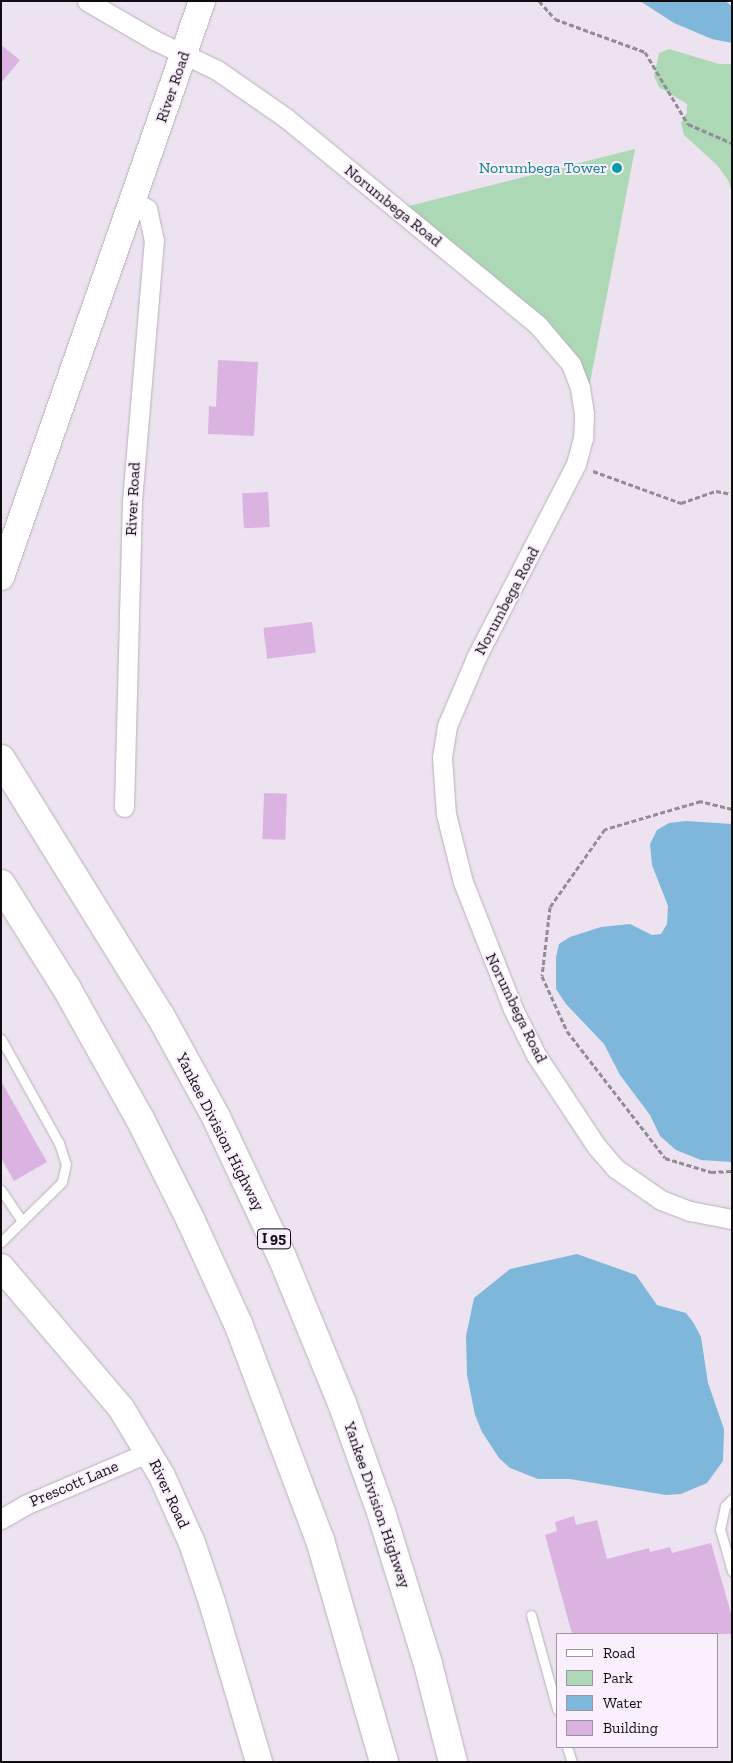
<!DOCTYPE html>
<html>
<head>
<meta charset="utf-8">
<style>
	body { margin:0 }
	#map { position:relative; width:733px; height:1763px; overflow:hidden; background:#ede2ef; font-family:"Zilla Slab",serif }
	div>[style] { position:absolute }
	.green>* { inset:0; background:#add8b6 }
	.water>* { inset:0; background:#7fb7da }
	.building>* { inset:0; background:#dab3e1; transform-origin:0 0 }
	.path>* { height:3px; margin-top:-1.5px; transform-origin:0; background:repeating-linear-gradient(90deg,#948c95 0 5px,transparent 0 7.5px) }
	.roads { filter:drop-shadow(0 0 1px #b9afbb) drop-shadow(0 0 1px #b9afbb) }
	.service>* { height:9px; margin:-4.5px; padding:0 4.5px; transform-origin:4.5px; border-radius:4.5px; background:#fff }
	.minor>* { height:19px; margin:-9.5px; padding:0 9.5px; transform-origin:9.5px; border-radius:9.5px; background:#fff }
	.secondary>* { height:26px; margin:-13px; padding:0 13px; transform-origin:13px; border-radius:13px; background:#fff }
	.motorway>* { height:28px; margin:-14px; padding:0 14px; transform-origin:14px; border-radius:14px; background:#fff }
	.dots>* { width:14px; height:14px; translate:-50% -50%; box-sizing:border-box; border:2px solid #faeffc; border-radius:50% }
	span { translate:-50% -50%; white-space:nowrap; text-align:center; line-height:1.15; -webkit-text-stroke:4px #faeffc; paint-order:stroke }
	.shield-label span { padding:1px 4px; background:#faeffc; border:1px solid; border-radius:4px; -webkit-text-stroke-width:0 }
	.shield-label { font-size:15px; color:#0f0c10; font-weight:700 }
	.street-label { font-size:16px; color:#0f0c10 }
	.culture-label { font-size:16px; color:#0d838f }
	.right { translate:-100% -50%; text-align:right }
	.frame { position:absolute; inset:0; border:2px solid #0f0c10; pointer-events:none }
	.legend { position:absolute; left:556px; top:1633px; width:162px; height:115px; box-sizing:border-box; background:#faeffc; border:1px solid #9c949e; margin:0; padding:6px 9px; list-style:none; font-size:15px; color:#0f0c10 }
	.legend li { display:flex; align-items:center; gap:10px; height:25px }
	.legend b { width:25px; border:1px solid #9c949e }
</style>
</head>
<body>
<div id="map">
	<div class="green">
		<i style="clip-path:polygon(669px 49px,719px 64px,732px 64px,732px 193px,728px 180px,717px 165px,684px 135px,681px 123px,687px 113px,687px 104px,659px 87px,654px 76px,659px 53px)"></i>
		<i style="clip-path:polygon(635px 149px,584px 414px,571px 364px,397px 209px)"></i>
	</div>
	<div class="water">
		<i style="clip-path:polygon(640px 1px,725px 1px,732px 6px,732px 43px,712px 39px,674px 23px)"></i>
		<i style="clip-path:polygon(686px 821px,732px 824px,732px 1162px,701px 1160px,676px 1150px,660px 1136px,650px 1115px,620px 1075px,604px 1044px,566px 1004px,556px 989px,556px 957px,559px 944px,570px 937px,601px 927px,630px 924px,652px 935px,661px 934px,667px 924px,668px 906px,652px 865px,650px 844px,657px 830px,669px 823px)"></i>
		<i style="clip-path:polygon(577px 1254px,636px 1275px,657px 1305px,686px 1313px,693px 1322px,701px 1337px,708px 1383px,724px 1429px,723px 1461px,707px 1483px,681px 1494px,666px 1495px,570px 1479px,538px 1479px,510px 1468px,499px 1458px,482px 1432px,475px 1415px,467px 1375px,466px 1336px,474px 1298px,510px 1269px)"></i>
	</div>
	<div class="building">
		<i style="clip-path:polygon(1px 45px,20px 60px,1px 83px)"></i>
		<i style="clip-path:polygon(218px 360px,258px 362px,254px 436px,208px 434px,209px 406px,216px 407px)"></i>
		<i style="left:268px;top:492px;width:35px;height:26px;rotate:87deg"></i>
		<i style="left:312px;top:622px;width:31px;height:49px;rotate:83deg"></i>
		<i style="left:264px;top:793px;width:23px;height:46px;rotate:2deg"></i>
		<i style="clip-path:polygon(1px 1081px,47px 1162px,14px 1181px,1px 1158px)"></i>
		<i style="clip-path:polygon(574px 1516px,576px 1525px,597px 1520px,607px 1559px,649px 1548px,650px 1552px,670px 1547px,672px 1553px,711px 1543px,732px 1617px,732px 1634px,572px 1634px,545px 1535px,557px 1531px,555px 1522px)"></i>
	</div>
	<div class="path">
		<i style="left:539px;top:1px;width:24px;rotate:48deg"></i>
		<i style="left:555px;top:19px;width:96px;rotate:20.1deg"></i>
		<i style="left:645px;top:52px;width:84px;rotate:59.2deg"></i>
		<i style="left:688px;top:124px;width:48px;rotate:23.4deg"></i>
		<i style="left:593px;top:471px;width:94px;rotate:20deg"></i>
		<i style="left:681px;top:503px;width:37px;rotate:-19deg"></i>
		<i style="left:716px;top:491px;width:16px;rotate:11deg"></i>
		<i style="left:732px;top:809px;width:32px;rotate:-166deg"></i>
		<i style="left:701px;top:801px;width:100px;rotate:163.7deg"></i>
		<i style="left:605px;top:829px;width:95px;rotate:125.2deg"></i>
		<i style="left:550px;top:907px;width:69px;rotate:96.6deg"></i>
		<i style="left:542px;top:976px;width:60px;rotate:65.6deg"></i>
		<i style="left:567px;top:1031px;width:160px;rotate:52.3deg"></i>
		<i style="left:665px;top:1158px;width:48px;rotate:16.9deg"></i>
		<i style="left:711px;top:1172px;width:21px;rotate:-3deg"></i>
	</div>
	<div class="roads">
		<div class="service">
			<i style="left:1px;top:1039px;width:119px;rotate:60.9deg"></i>
			<i style="left:59px;top:1143px;width:22px;rotate:72deg"></i>
			<i style="left:66px;top:1164px;width:18px;rotate:103deg"></i>
			<i style="left:62px;top:1182px;width:86px;rotate:135.5deg"></i>
			<i style="left:1px;top:1190px;width:37px;rotate:56deg"></i>
			<i style="left:732px;top:1499px;width:10px;rotate:135deg"></i>
			<i style="left:725px;top:1506px;width:24px;rotate:102deg"></i>
			<i style="left:720px;top:1529px;width:44px;rotate:74.1deg"></i>
			<i style="left:531px;top:1615px;width:98px;rotate:74.5deg"></i>
			<i style="left:567px;top:1747px;width:16px;rotate:72deg"></i>
		</div>
		<div class="minor">
			<i style="left:87px;top:1px;width:78px;rotate:30.2deg"></i>
			<i style="left:154px;top:40px;width:70px;rotate:25.5deg"></i>
			<i style="left:217px;top:70px;width:84px;rotate:34.8deg"></i>
			<i style="left:286px;top:118px;width:325px;rotate:39.4deg"></i>
			<i style="left:537px;top:324px;width:52px;rotate:49.6deg"></i>
			<i style="left:571px;top:364px;width:26px;rotate:69deg"></i>
			<i style="left:580px;top:388px;width:26px;rotate:81deg"></i>
			<i style="left:584px;top:414px;width:24px;rotate:92deg"></i>
			<i style="left:583px;top:438px;width:27px;rotate:105deg"></i>
			<i style="left:576px;top:464px;width:218px;rotate:117.3deg"></i>
			<i style="left:476px;top:658px;width:74px;rotate:113.1deg"></i>
			<i style="left:447px;top:726px;width:31px;rotate:99deg"></i>
			<i style="left:442px;top:757px;width:57px;rotate:86deg"></i>
			<i style="left:446px;top:814px;width:70px;rotate:76deg"></i>
			<i style="left:463px;top:882px;width:136px;rotate:68.5deg"></i>
			<i style="left:513px;top:1009px;width:51px;rotate:63.4deg"></i>
			<i style="left:536px;top:1055px;width:110px;rotate:56.5deg"></i>
			<i style="left:597px;top:1147px;width:28px;rotate:49deg"></i>
			<i style="left:615px;top:1168px;width:56px;rotate:34.8deg"></i>
			<i style="left:661px;top:1200px;width:31px;rotate:21deg"></i>
			<i style="left:690px;top:1211px;width:43px;rotate:10.8deg"></i>
			<i style="left:124px;top:807px;width:306px;rotate:-88.5deg"></i>
			<i style="left:132px;top:501px;width:261px;rotate:-85.2deg"></i>
			<i style="left:154px;top:241px;width:33px;rotate:-102deg"></i>
			<i style="left:147px;top:209px;width:15px;rotate:-148deg"></i>
			<i style="left:1px;top:1519px;width:28px;rotate:-30deg"></i>
			<i style="left:25px;top:1505px;width:135px;rotate:-23.1deg"></i>
		</div>
		<div class="secondary">
			<i style="left:1px;top:577px;width:610px;rotate:-70.76deg"></i>
			<i style="left:1px;top:1267px;width:185px;rotate:49.6deg"></i>
			<i style="left:121px;top:1408px;width:79px;rotate:58.9deg"></i>
			<i style="left:162px;top:1476px;width:73px;rotate:65.9deg"></i>
			<i style="left:192px;top:1543px;width:62px;rotate:71.3deg"></i>
			<i style="left:212px;top:1602px;width:167px;rotate:73.6deg"></i>
		</div>
		<div class="motorway">
			<i style="left:1px;top:759px;width:301px;rotate:58.2deg"></i>
			<i style="left:160px;top:1015px;width:116px;rotate:61.2deg"></i>
			<i style="left:216px;top:1117px;width:155px;rotate:64.8deg"></i>
			<i style="left:282px;top:1257px;width:158px;rotate:67.7deg"></i>
			<i style="left:342px;top:1403px;width:116px;rotate:70.3deg"></i>
			<i style="left:381px;top:1512px;width:159px;rotate:72.8deg"></i>
			<i style="left:428px;top:1664px;width:101px;rotate:75.7deg"></i>
			<i style="left:1px;top:884px;width:124px;rotate:57.8deg"></i>
			<i style="left:67px;top:989px;width:149px;rotate:60.7deg"></i>
			<i style="left:140px;top:1119px;width:114px;rotate:63.4deg"></i>
			<i style="left:191px;top:1221px;width:115px;rotate:65.4deg"></i>
			<i style="left:239px;top:1326px;width:229px;rotate:69.3deg"></i>
			<i style="left:320px;top:1540px;width:231px;rotate:73.9deg"></i>
		</div>
	</div>
	<div class="dots">
		<i style="left:617px;top:168px;background:#0f9aa8"></i>
	</div>
	<div class="shield-label">
		<span style="left:274px;top:1239px">I 95</span>
	</div>
	<div class="street-label">
		<span style="left:173px;top:87px;rotate:-71deg">River Road</span>
		<span style="left:393px;top:206px;rotate:39deg">Norumbega Road</span>
		<span style="left:133px;top:499px;rotate:-87deg">River Road</span>
		<span style="left:507px;top:601px;rotate:-62deg">Norumbega Road</span>
		<span style="left:516px;top:1008px;rotate:64deg">Norumbega Road</span>
		<span style="left:220px;top:1132px;rotate:63deg">Yankee Division Highway</span>
		<span style="left:74px;top:1484px;rotate:-23deg">Prescott Lane</span>
		<span style="left:169px;top:1494px;rotate:65deg">River Road</span>
		<span style="left:377px;top:1505px;rotate:71deg">Yankee Division Highway</span>
	</div>
	<div class="culture-label">
		<span class="right" style="left:607px;top:168px">Norumbega Tower</span>
	</div>
	<div class="frame"></div>
	<ul class="legend">
	<li><b style="height:6px;background:#fff"></b>Road</li>
	<li><b style="height:14px;background:#add8b6"></b>Park</li>
	<li><b style="height:14px;background:#7fb7da"></b>Water</li>
	<li><b style="height:14px;background:#dab3e1"></b>Building</li>
	</ul>
</div>
</body>
</html>
